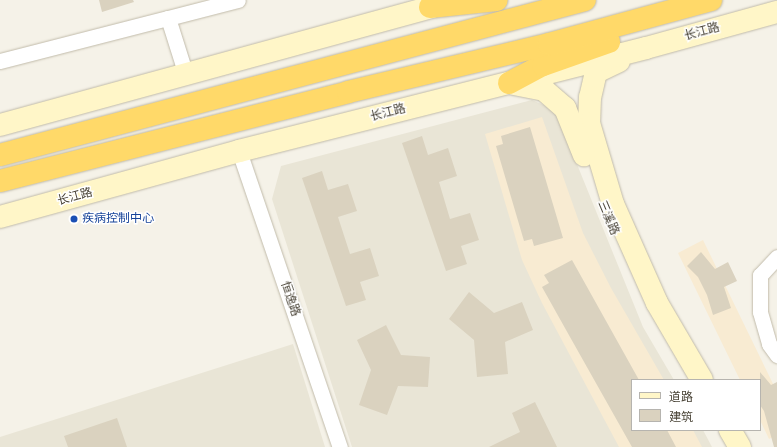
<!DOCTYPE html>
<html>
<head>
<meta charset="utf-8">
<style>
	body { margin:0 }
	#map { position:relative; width:777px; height:447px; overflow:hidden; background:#f5f2e8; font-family:"Fira Sans Condensed","Noto Sans SC",sans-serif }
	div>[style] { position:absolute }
	.residential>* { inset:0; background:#e9e5d6 }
	.commercial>* { inset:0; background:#f8ebd2 }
	.building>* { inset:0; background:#dad2bf }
	.roads { filter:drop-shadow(0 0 1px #c1bbaa) drop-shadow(0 0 1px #c1bbaa) }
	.street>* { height:15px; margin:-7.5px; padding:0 7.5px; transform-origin:7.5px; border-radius:7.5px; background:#fff }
	.secondary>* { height:22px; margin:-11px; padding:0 11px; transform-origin:11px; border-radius:11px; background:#fff6c8 }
	.highway>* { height:22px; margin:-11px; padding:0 11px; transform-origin:11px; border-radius:11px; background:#ffd969 }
	.dots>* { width:11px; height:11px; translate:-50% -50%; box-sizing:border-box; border:2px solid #fff; border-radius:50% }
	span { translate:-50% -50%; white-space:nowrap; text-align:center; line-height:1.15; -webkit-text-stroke:3px #fff; paint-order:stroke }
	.street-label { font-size:12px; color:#494336 }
	.transit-label { font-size:12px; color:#164399 }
	.left { translate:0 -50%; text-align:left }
	.legend { position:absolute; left:631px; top:379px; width:130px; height:52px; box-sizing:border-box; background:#fff; border:1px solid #b6b4af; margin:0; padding:5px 7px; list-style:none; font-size:12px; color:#494336 }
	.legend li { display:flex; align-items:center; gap:8px; height:20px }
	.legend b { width:20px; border:1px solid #b6b4af }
</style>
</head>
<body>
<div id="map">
	<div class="residential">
		<i style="clip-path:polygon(532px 100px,555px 110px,643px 327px,674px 380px,632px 380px,632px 430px,703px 430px,712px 447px,352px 447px,272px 199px,281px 166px)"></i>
		<i style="clip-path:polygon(293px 344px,325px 447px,0 447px,0 437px)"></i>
	</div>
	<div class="commercial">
		<i style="clip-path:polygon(542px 117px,583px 233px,611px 288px,664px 380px,632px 380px,632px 430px,693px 430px,702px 447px,619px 447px,542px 303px,522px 260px,485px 134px)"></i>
		<i style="clip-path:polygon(703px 240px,777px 392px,777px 435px,769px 439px,760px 420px,760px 380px,740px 380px,678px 253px)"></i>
	</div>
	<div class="building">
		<i style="clip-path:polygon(99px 0,133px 0,134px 2px,102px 12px)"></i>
		<i style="clip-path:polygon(530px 127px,563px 238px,534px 246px,532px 239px,524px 241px,496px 146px,503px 144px,501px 136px)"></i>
		<i style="clip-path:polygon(422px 136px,428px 155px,448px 148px,457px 176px,439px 182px,450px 219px,470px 213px,479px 240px,461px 246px,467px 264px,446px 271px,402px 143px)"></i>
		<i style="clip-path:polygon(322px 171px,328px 190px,348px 184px,357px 211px,338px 217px,350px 254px,370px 248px,379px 276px,360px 282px,366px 300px,346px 306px,302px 178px)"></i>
		<i style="clip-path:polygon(701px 252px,715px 269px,728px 262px,737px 281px,724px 287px,731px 308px,713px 315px,707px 295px,698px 277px,687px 266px)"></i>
		<i style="clip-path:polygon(572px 260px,639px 380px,632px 380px,632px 430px,667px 430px,676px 447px,632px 447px,570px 337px,542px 287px,549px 283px,544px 275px)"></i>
		<i style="clip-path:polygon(469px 292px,494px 313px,522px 302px,533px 330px,505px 342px,508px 374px,477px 377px,474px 340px,449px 319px)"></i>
		<i style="clip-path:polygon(386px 325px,401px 355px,430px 357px,428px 387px,398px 386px,387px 415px,359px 405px,371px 370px,357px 340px)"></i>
		<i style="clip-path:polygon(760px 372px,771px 385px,777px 382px,777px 447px,774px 447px,764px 411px,760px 405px)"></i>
		<i style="clip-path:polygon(535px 402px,557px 447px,489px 447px,520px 432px,512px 413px)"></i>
		<i style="clip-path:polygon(117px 418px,127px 447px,68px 447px,64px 436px)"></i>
	</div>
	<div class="roads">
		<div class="street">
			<i style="left:168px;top:18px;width:72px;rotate:-14.4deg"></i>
			<i style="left:0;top:61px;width:173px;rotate:-14.4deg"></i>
			<i style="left:168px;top:18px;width:60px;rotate:72.5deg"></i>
			<i style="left:239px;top:151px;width:313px;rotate:71.2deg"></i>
			<i style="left:777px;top:257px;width:25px;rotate:133deg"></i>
			<i style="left:760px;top:275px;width:37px;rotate:90deg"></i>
			<i style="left:760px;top:312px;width:33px;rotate:74deg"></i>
			<i style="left:769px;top:344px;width:14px;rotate:54deg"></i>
		</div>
		<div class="secondary">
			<i style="left:619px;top:61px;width:25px;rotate:154deg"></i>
			<i style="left:596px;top:72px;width:26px;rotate:103deg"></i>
			<i style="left:590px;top:97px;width:26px;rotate:92deg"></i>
			<i style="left:589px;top:123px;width:84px;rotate:73.5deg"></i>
			<i style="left:613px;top:204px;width:108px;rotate:66deg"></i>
			<i style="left:657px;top:303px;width:89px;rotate:59.7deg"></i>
			<i style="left:514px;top:84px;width:31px;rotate:11deg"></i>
			<i style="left:544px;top:90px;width:28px;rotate:41deg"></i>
			<i style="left:565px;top:108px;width:51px;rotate:68deg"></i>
			<i style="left:0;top:125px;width:466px;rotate:-15.3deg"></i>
			<i style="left:0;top:217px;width:248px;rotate:-15.4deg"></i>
			<i style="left:239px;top:151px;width:420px;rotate:-14.2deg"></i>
			<i style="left:646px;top:48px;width:136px;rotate:-15.4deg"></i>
			<i style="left:730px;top:430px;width:20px;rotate:60deg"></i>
		</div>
		<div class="highway">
			<i style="left:430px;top:7px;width:67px;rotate:-6deg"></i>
			<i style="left:509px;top:83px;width:38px;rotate:-28deg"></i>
			<i style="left:543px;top:65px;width:70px;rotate:-19.2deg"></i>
			<i style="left:0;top:155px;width:605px;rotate:-14.84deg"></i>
			<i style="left:0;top:181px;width:359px;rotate:-14.3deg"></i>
			<i style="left:348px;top:92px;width:207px;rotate:-13.4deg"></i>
			<i style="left:549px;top:44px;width:168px;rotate:-15.2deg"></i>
		</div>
	</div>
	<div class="dots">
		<i style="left:74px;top:219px;background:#1a4fb4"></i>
	</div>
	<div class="street-label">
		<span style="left:702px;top:32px;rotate:-15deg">长江路</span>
		<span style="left:388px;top:113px;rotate:-14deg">长江路</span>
		<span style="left:75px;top:197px;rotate:-15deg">长江路</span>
		<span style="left:608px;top:218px;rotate:67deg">三溪路</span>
		<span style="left:290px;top:299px;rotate:71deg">恒逸路</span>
	</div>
	<div class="transit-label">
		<span class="left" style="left:82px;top:219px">疾病控制中心</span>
	</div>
	<ul class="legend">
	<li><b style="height:5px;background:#fff6c8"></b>道路</li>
	<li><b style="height:11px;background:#dad2bf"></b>建筑</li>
	</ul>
</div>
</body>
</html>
